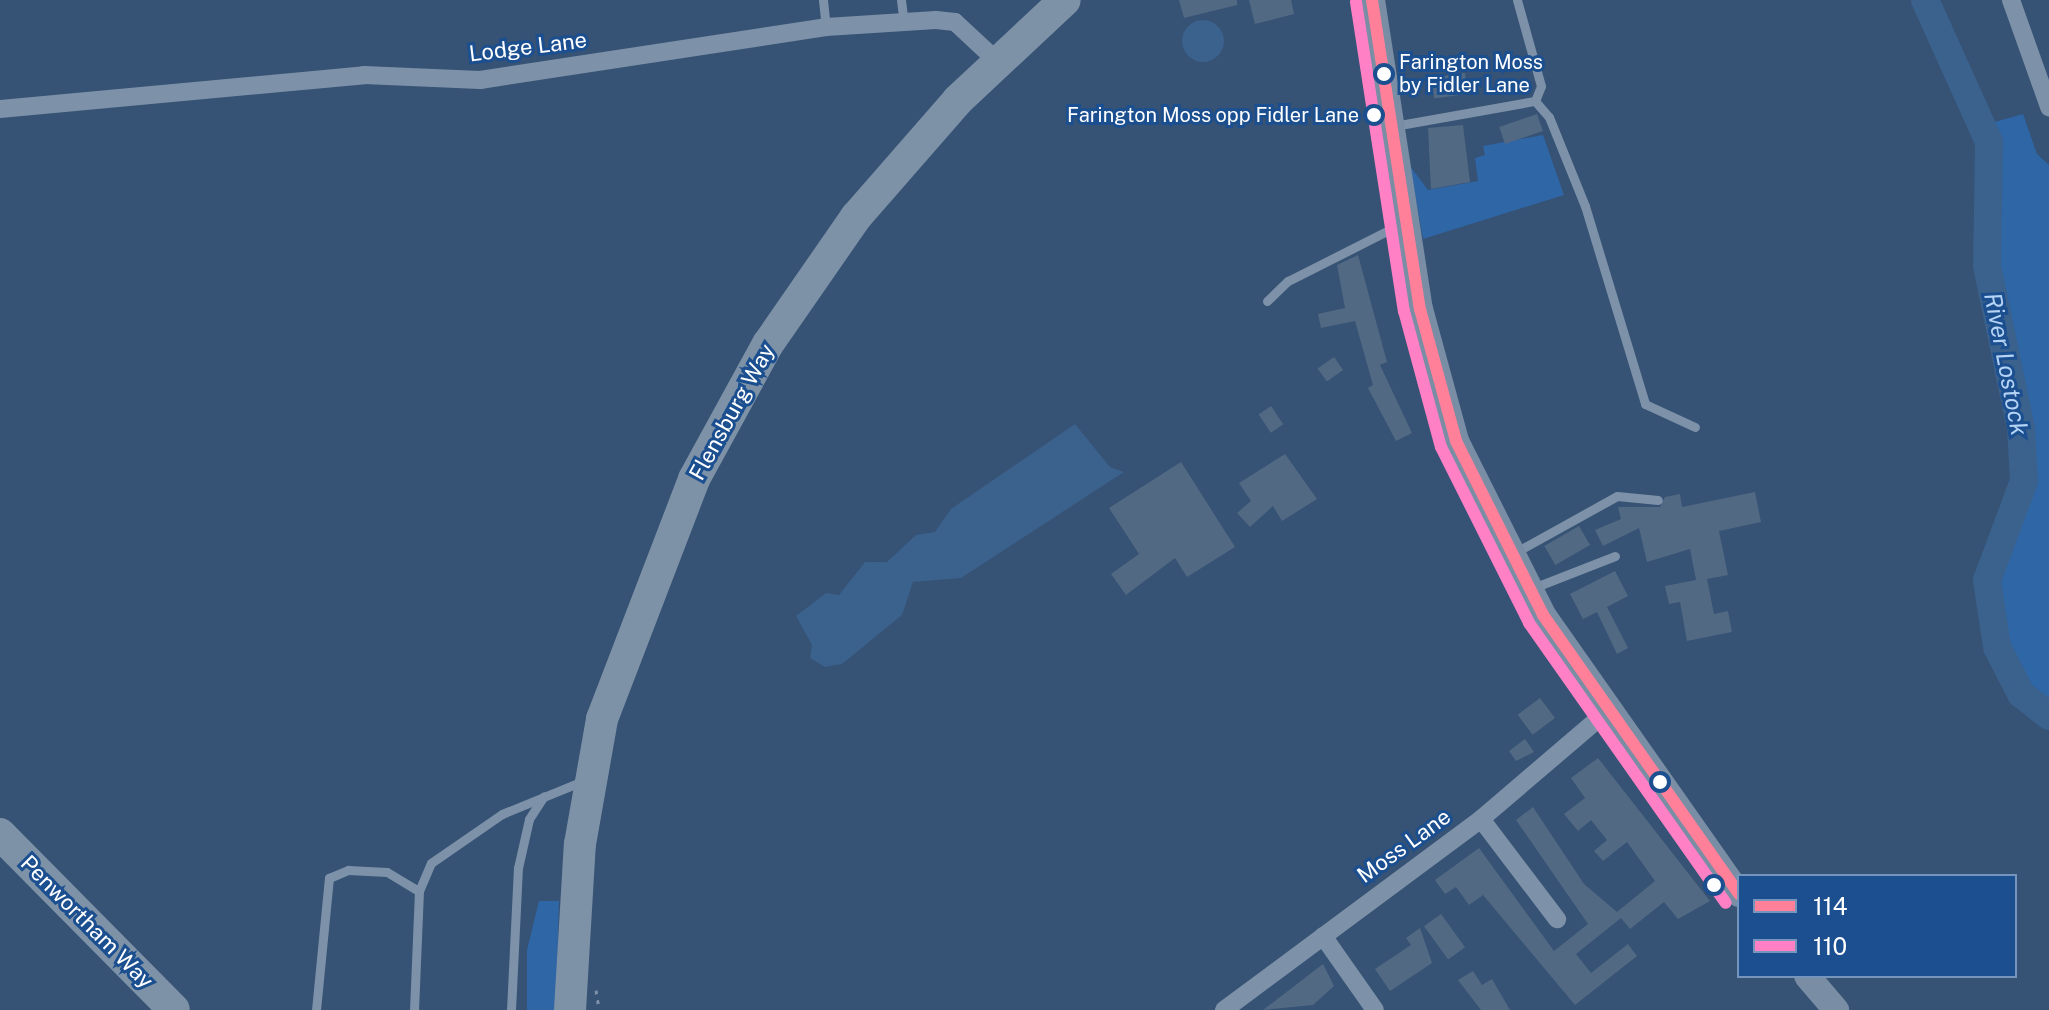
<!DOCTYPE html>
<html>
<head>
<meta charset="utf-8">
<style>
	body { margin:0 }
	#map { position:relative; width:2049px; height:1010px; overflow:hidden; background:#365274; font-family:"Public Sans",sans-serif }
	div>[style] { position:absolute }
	.green>* { inset:0; background:#2f66a5 }
	.water>* { inset:0; background:#3b618d }
	.round { border-radius:50% }
	.river>* { height:28px; margin:-14px; padding:0 14px; transform-origin:14px; border-radius:14px; background:#3b618d }
	.building>* { inset:0; background:#526984; transform-origin:0 0 }
	.path>* { height:3px; margin-top:-1.5px; transform-origin:0; background:repeating-linear-gradient(90deg,#7d92a8 0 4px,transparent 0 10px) }
	.lane>* { height:9px; margin:-4.5px; padding:0 4.5px; transform-origin:4.5px; border-radius:4.5px; background:#7d92a8 }
	.street>* { height:18px; margin:-9px; padding:0 9px; transform-origin:9px; border-radius:9px; background:#7d92a8 }
	.secondary>* { height:26px; margin:-13px; padding:0 13px; transform-origin:13px; border-radius:13px; background:#798da4 }
	.highway>* { height:32px; margin:-16px; padding:0 16px; transform-origin:16px; border-radius:16px; background:#7e92a7 }
	.bus-1>* { height:12px; margin:-6px; padding:0 6px; transform-origin:6px; border-radius:6px; background:#ff8098 }
	.bus-2>* { height:12px; margin:-6px; padding:0 6px; transform-origin:6px; border-radius:6px; background:#ff80c5 }
	.dots>* { width:22px; height:22px; translate:-50% -50%; box-sizing:border-box; border:4px solid #1b4f8f; border-radius:50% }
	span { translate:-50% -50%; white-space:nowrap; text-align:center; line-height:1.15; -webkit-text-stroke:6px #1b4f8f; paint-order:stroke }
	.bus-label { font-size:20px; color:#fff }
	.left { translate:0 -50%; text-align:left }
	.right { translate:-100% -50%; text-align:right }
	.street-label { font-size:22px; color:#fff }
	.water-label { font-size:24px; color:#b5d3f5; font-style:italic }
	.legend { position:absolute; left:1737px; top:874px; width:280px; height:104px; box-sizing:border-box; background:#1b4f8f; border:2px solid #7695bc; margin:0; padding:10px 14px; list-style:none; font-size:24px; color:#fff }
	.legend li { display:flex; align-items:center; gap:16px; height:40px }
	.legend b { width:40px; border:2px solid #7695bc }
</style>
</head>
<body>
<div id="map">
	<div class="green">
		<i style="clip-path:polygon(2023px 114px,2037px 154px,2049px 165px,2049px 709px,2030px 695px,2010px 660px,1990px 589px,2027px 486px,2024px 416px,1987px 257px,1996px 135px,1984px 125px)"></i>
		<i style="clip-path:polygon(1543px 135px,1564px 195px,1423px 239px,1410px 166px,1428px 190px,1478px 181px,1475px 158px,1485px 155px,1483px 146px)"></i>
		<i style="clip-path:polygon(539px 901px,559px 901px,556px 1010px,527px 1010px,527px 950px)"></i>
	</div>
	<div class="water">
		<i class="round" style="left:1182px;top:20px;width:42px;height:42px"></i>
		<i style="clip-path:polygon(1075px 424px,1110px 467px,1124px 472px,961px 578px,913px 582px,902px 615px,842px 664px,825px 667px,810px 658px,812px 645px,796px 616px,826px 593px,839px 595px,865px 562px,887px 562px,916px 535px,935px 532px,951px 509px)"></i>
	</div>
	<div class="river">
		<i style="left:1925px;top:0;width:156px;rotate:65.7deg"></i>
		<i style="left:1989px;top:142px;width:124px;rotate:90.9deg"></i>
		<i style="left:1987px;top:266px;width:167px;rotate:78.2deg"></i>
		<i style="left:2021px;top:429px;width:52px;rotate:86.7deg"></i>
		<i style="left:2024px;top:481px;width:106px;rotate:110.5deg"></i>
		<i style="left:1987px;top:580px;width:68px;rotate:81.5deg"></i>
		<i style="left:1997px;top:647px;width:53px;rotate:62.9deg"></i>
		<i style="left:2021px;top:694px;width:36px;rotate:38deg"></i>
	</div>
	<div class="building">
		<i style="clip-path:polygon(1179px 0,1237px 0,1237px 5px,1184px 18px)"></i>
		<i style="clip-path:polygon(1249px 0,1291px 0,1294px 14px,1255px 24px)"></i>
		<i style="left:1465px;top:73px;width:21px;height:34px;rotate:82deg"></i>
		<i style="left:1537px;top:114px;width:18px;height:40px;rotate:71deg"></i>
		<i style="clip-path:polygon(1463px 125px,1470px 182px,1431px 189px,1428px 128px)"></i>
		<i style="clip-path:polygon(1358px 255px,1387px 362px,1380px 365px,1412px 433px,1396px 441px,1368px 388px,1373px 385px,1355px 321px,1321px 328px,1318px 314px,1345px 308px,1337px 265px)"></i>
		<i style="left:1334px;top:357px;width:16px;height:20px;rotate:55deg"></i>
		<i style="left:1271px;top:406px;width:22px;height:15px;rotate:56deg"></i>
		<i style="clip-path:polygon(1285px 454px,1317px 499px,1282px 521px,1273px 506px,1250px 527px,1237px 513px,1251px 501px,1239px 483px)"></i>
		<i style="clip-path:polygon(1181px 462px,1235px 547px,1187px 577px,1175px 558px,1126px 595px,1111px 574px,1139px 554px,1109px 508px)"></i>
		<i style="clip-path:polygon(1755px 492px,1761px 522px,1719px 531px,1728px 575px,1707px 579px,1714px 614px,1728px 611px,1732px 632px,1687px 641px,1680px 602px,1669px 604px,1665px 586px,1696px 580px,1690px 549px,1647px 562px,1639px 528px,1603px 546px,1595px 530px,1621px 519px,1618px 507px,1660px 507px,1665px 497px,1680px 494px,1682px 507px)"></i>
		<i style="left:1579px;top:526px;width:22px;height:40px;rotate:60deg"></i>
		<i style="clip-path:polygon(1615px 571px,1628px 596px,1607px 607px,1628px 648px,1617px 654px,1597px 612px,1583px 619px,1570px 594px)"></i>
		<i style="left:1540px;top:698px;width:25px;height:28px;rotate:53deg"></i>
		<i style="clip-path:polygon(1525px 739px,1534px 752px,1516px 761px,1509px 751px)"></i>
		<i style="clip-path:polygon(1598px 758px,1710px 901px,1678px 919px,1664px 902px,1630px 929px,1621px 918px,1576px 954px,1591px 973px,1628px 944px,1637px 956px,1575px 1005px,1483px 895px,1469px 905px,1456px 887px,1445px 894px,1435px 880px,1479px 848px,1554px 951px,1588px 924px,1516px 820px,1533px 807px,1584px 884px,1617px 912px,1655px 881px,1627px 842px,1603px 861px,1594px 851px,1607px 840px,1591px 820px,1578px 831px,1564px 814px,1585px 798px,1571px 778px)"></i>
		<i style="left:1441px;top:914px;width:41px;height:21px;rotate:54deg"></i>
		<i style="clip-path:polygon(1420px 928px,1432px 963px,1390px 991px,1375px 969px,1411px 945px,1406px 938px)"></i>
		<i style="clip-path:polygon(1323px 964px,1334px 986px,1313px 1005px,1263px 1010px)"></i>
		<i style="clip-path:polygon(1473px 971px,1482px 985px,1492px 979px,1510px 1010px,1481px 1010px,1458px 980px)"></i>
	</div>
	<div class="path">
		<i style="left:596px;top:990px;width:20px;rotate:81deg"></i>
	</div>
	<div class="lane">
		<i style="left:823px;top:0;width:27px;rotate:84deg"></i>
		<i style="left:901px;top:0;width:23px;rotate:83deg"></i>
		<i style="left:1535px;top:101px;width:21px;rotate:49deg"></i>
		<i style="left:1549px;top:117px;width:96px;rotate:68deg"></i>
		<i style="left:1585px;top:206px;width:207px;rotate:73.1deg"></i>
		<i style="left:1645px;top:404px;width:55px;rotate:24.7deg"></i>
		<i style="left:1394px;top:126px;width:143px;rotate:-10.1deg"></i>
		<i style="left:1535px;top:101px;width:16px;rotate:-68deg"></i>
		<i style="left:1541px;top:86px;width:89px;rotate:-105.6deg"></i>
		<i style="left:1267px;top:301px;width:29px;rotate:-44deg"></i>
		<i style="left:1288px;top:281px;width:129px;rotate:-26.8deg"></i>
		<i style="left:1516px;top:552px;width:115px;rotate:-29deg"></i>
		<i style="left:1617px;top:496px;width:41px;rotate:5.6deg"></i>
		<i style="left:1533px;top:588px;width:88px;rotate:-21.3deg"></i>
		<i style="left:316px;top:1010px;width:133px;rotate:-84.4deg"></i>
		<i style="left:329px;top:878px;width:21px;rotate:-23deg"></i>
		<i style="left:348px;top:870px;width:39px;rotate:3deg"></i>
		<i style="left:387px;top:872px;width:37px;rotate:31deg"></i>
		<i style="left:414px;top:1010px;width:119px;rotate:-87.6deg"></i>
		<i style="left:419px;top:891px;width:30px;rotate:-67deg"></i>
		<i style="left:431px;top:863px;width:86px;rotate:-34.6deg"></i>
		<i style="left:502px;top:814px;width:87px;rotate:-22.2deg"></i>
		<i style="left:511px;top:1010px;width:142px;rotate:-87.2deg"></i>
		<i style="left:518px;top:868px;width:50px;rotate:-77.3deg"></i>
		<i style="left:529px;top:819px;width:27px;rotate:-57deg"></i>
	</div>
	<div class="street">
		<i style="left:2011px;top:0;width:114px;rotate:70.4deg"></i>
		<i style="left:0;top:109px;width:366px;rotate:-5.3deg"></i>
		<i style="left:364px;top:75px;width:116px;rotate:2.5deg"></i>
		<i style="left:480px;top:80px;width:350px;rotate:-8.7deg"></i>
		<i style="left:826px;top:27px;width:110px;rotate:-3.6deg"></i>
		<i style="left:936px;top:20px;width:19px;rotate:6deg"></i>
		<i style="left:955px;top:22px;width:57px;rotate:42.9deg"></i>
		<i style="left:1481px;top:819px;width:126px;rotate:52.8deg"></i>
		<i style="left:1323px;top:936px;width:90px;rotate:54.9deg"></i>
		<i style="left:1224px;top:1010px;width:320px;rotate:-36.6deg"></i>
		<i style="left:1481px;top:819px;width:163px;rotate:-40.5deg"></i>
	</div>
	<div class="secondary">
		<i style="left:1372px;top:0;width:313px;rotate:81.2deg"></i>
		<i style="left:1420px;top:309px;width:137px;rotate:74.7deg"></i>
		<i style="left:1456px;top:441px;width:195px;rotate:63.4deg"></i>
		<i style="left:1543px;top:615px;width:341px;rotate:54.9deg"></i>
		<i style="left:1807px;top:976px;width:45px;rotate:49.5deg"></i>
	</div>
	<div class="highway">
		<i style="left:0;top:834px;width:247px;rotate:45.3deg"></i>
		<i style="left:570px;top:1010px;width:166px;rotate:-86.6deg"></i>
		<i style="left:580px;top:844px;width:127px;rotate:-80deg"></i>
		<i style="left:602px;top:719px;width:257px;rotate:-69deg"></i>
		<i style="left:694px;top:479px;width:154px;rotate:-61.3deg"></i>
		<i style="left:768px;top:344px;width:155px;rotate:-55.3deg"></i>
		<i style="left:856px;top:217px;width:155px;rotate:-48.9deg"></i>
		<i style="left:958px;top:100px;width:146px;rotate:-43.1deg"></i>
	</div>
	<div class="bus-1">
		<i style="left:1372px;top:0;width:313px;rotate:81.2deg"></i>
		<i style="left:1420px;top:309px;width:137px;rotate:74.7deg"></i>
		<i style="left:1456px;top:441px;width:195px;rotate:63.4deg"></i>
		<i style="left:1543px;top:615px;width:341px;rotate:54.9deg"></i>
	</div>
	<div class="bus-2">
		<i style="left:1356px;top:2px;width:313px;rotate:81.2deg"></i>
		<i style="left:1404px;top:311px;width:141px;rotate:74.8deg"></i>
		<i style="left:1441px;top:447px;width:197px;rotate:63.4deg"></i>
		<i style="left:1529px;top:623px;width:342px;rotate:54.9deg"></i>
	</div>
	<div class="dots">
		<i style="left:1384px;top:74px;background:#fff"></i>
		<i style="left:1374px;top:115px;background:#fff"></i>
		<i style="left:1660px;top:782px;background:#fff"></i>
		<i style="left:1714px;top:885px;background:#fff"></i>
	</div>
	<div class="bus-label">
		<span class="left" style="left:1399px;top:74px">Farington Moss<br>by Fidler Lane</span>
		<span class="right" style="left:1359px;top:115px">Farington Moss opp Fidler Lane</span>
	</div>
	<div class="street-label">
		<span style="left:528px;top:47px;rotate:-7deg">Lodge Lane</span>
		<span style="left:732px;top:412px;rotate:-61deg">Flensburg Way</span>
		<span style="left:1404px;top:846px;rotate:-36deg">Moss Lane</span>
		<span style="left:87px;top:922px;rotate:45deg">Penwortham Way</span>
	</div>
	<div class="water-label">
		<span style="left:2006px;top:364px;rotate:79deg">River Lostock</span>
	</div>
	<ul class="legend">
	<li><b style="height:10px;background:#ff8098"></b>114</li>
	<li><b style="height:10px;background:#ff80c5"></b>110</li>
	</ul>
</div>
</body>
</html>
